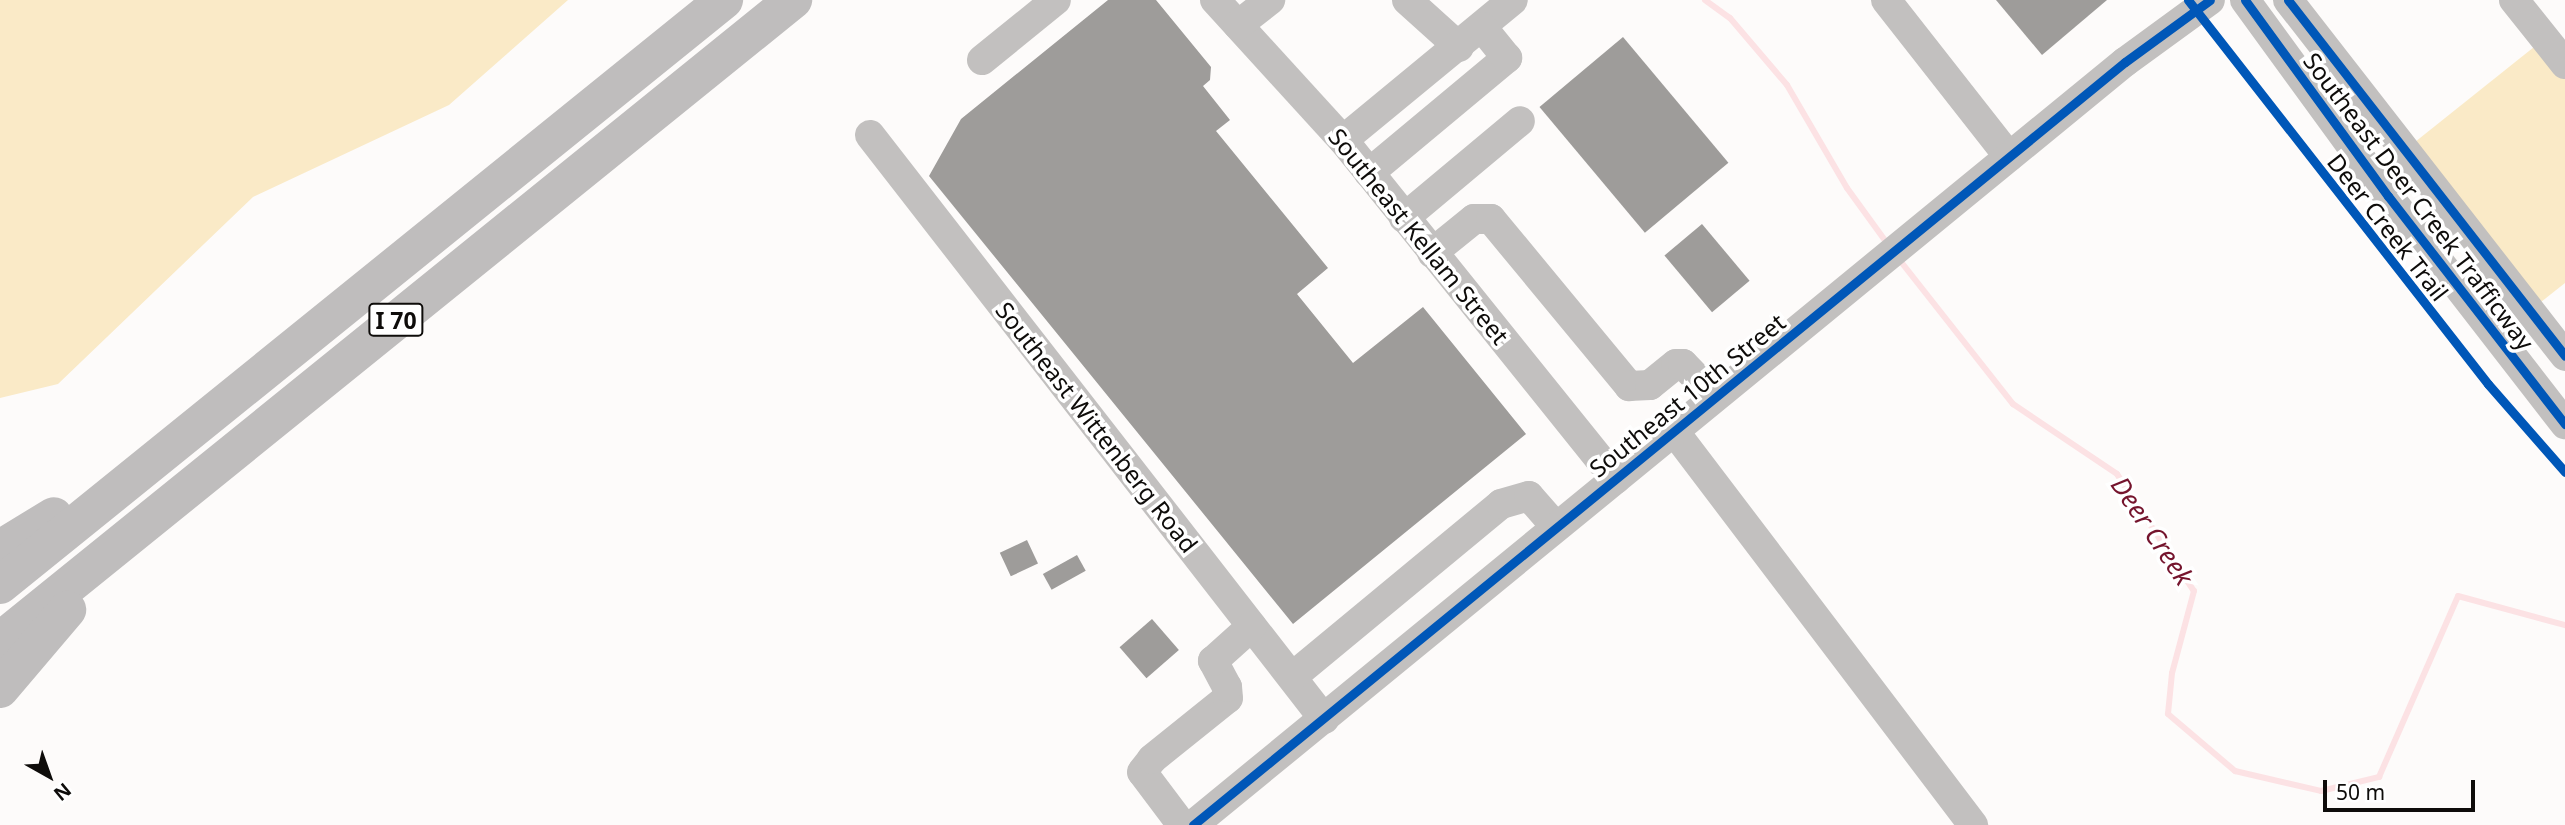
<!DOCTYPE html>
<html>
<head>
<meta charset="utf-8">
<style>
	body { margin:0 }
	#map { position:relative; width:2565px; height:825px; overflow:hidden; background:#fdfbfa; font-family:"Noto Sans",sans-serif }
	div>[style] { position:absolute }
	.green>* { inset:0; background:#faeac7 }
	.stream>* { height:6px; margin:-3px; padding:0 3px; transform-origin:3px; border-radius:3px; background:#fce2e4 }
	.building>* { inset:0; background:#9e9c9a; transform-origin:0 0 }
	.minor>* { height:30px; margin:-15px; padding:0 15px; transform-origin:15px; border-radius:15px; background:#c2c0bf }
	.highway>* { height:38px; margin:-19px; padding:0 19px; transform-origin:19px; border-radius:19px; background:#bfbdbd }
	.cycleway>* { height:9px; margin:-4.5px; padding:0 4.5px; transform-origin:4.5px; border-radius:4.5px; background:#0057b8 }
	span { translate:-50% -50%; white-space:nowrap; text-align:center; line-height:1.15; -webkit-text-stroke:7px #fff; paint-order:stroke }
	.shield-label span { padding:2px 5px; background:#fff; border:2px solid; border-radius:5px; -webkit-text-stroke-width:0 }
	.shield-label { font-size:23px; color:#0e0c0a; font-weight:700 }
	.street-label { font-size:24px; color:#0e0c0a }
	.water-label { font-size:26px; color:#75142d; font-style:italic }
	.north { position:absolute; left:14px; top:741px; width:70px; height:70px; -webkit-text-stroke:5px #fff; paint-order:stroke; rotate:140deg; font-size:19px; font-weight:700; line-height:28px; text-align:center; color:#0e0c0a }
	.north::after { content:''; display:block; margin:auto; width:24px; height:32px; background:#0e0c0a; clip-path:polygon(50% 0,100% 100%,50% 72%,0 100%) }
	.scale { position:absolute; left:2323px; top:780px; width:152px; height:32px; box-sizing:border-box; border:4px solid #0e0c0a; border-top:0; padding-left:9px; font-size:21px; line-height:24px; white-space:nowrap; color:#0e0c0a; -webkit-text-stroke:5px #fff; paint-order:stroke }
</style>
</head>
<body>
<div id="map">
	<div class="green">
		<i style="clip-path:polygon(0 0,568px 0,449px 105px,253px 197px,58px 384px,0 398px)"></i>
		<i style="clip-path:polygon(2539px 43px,2565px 76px,2565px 283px,2541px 302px,2415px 142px)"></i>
	</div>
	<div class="stream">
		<i style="left:1705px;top:0;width:31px;rotate:36deg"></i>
		<i style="left:1730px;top:18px;width:88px;rotate:49.6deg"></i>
		<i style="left:1787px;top:85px;width:119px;rotate:59.8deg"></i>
		<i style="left:1847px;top:188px;width:72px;rotate:54.1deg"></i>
		<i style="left:1898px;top:258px;width:186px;rotate:51.8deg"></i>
		<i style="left:2013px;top:404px;width:125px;rotate:33.9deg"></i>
		<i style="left:2117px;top:474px;width:140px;rotate:56.7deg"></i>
		<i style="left:2194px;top:591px;width:85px;rotate:105deg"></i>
		<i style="left:2172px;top:673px;width:41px;rotate:95.6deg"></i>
		<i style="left:2168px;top:714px;width:88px;rotate:40.4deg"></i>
		<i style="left:2235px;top:771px;width:88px;rotate:13.1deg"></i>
		<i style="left:2321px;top:791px;width:60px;rotate:-13.6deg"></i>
		<i style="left:2379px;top:777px;width:197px;rotate:-66.4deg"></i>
		<i style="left:2458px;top:596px;width:111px;rotate:15.2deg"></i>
	</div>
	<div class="building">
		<i style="clip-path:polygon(1108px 0,1156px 0,1211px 67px,1210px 80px,1203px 86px,1230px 120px,1216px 131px,1328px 268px,1297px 294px,1353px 363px,1423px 307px,1526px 434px,1293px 624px,929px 176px,961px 119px)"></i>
		<i style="clip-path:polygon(1996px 0,2107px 0,2042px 55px)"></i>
		<i style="left:1623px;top:37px;width:164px;height:109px;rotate:50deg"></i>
		<i style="left:1702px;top:224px;width:74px;height:49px;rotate:50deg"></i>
		<i style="left:1027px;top:540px;width:26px;height:30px;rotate:65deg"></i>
		<i style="left:1077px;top:555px;width:18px;height:39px;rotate:61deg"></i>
		<i style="left:1152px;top:619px;width:41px;height:43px;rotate:49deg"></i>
	</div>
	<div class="minor">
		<i style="left:1215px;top:0;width:190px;rotate:47.6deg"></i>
		<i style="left:1343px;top:140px;width:435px;rotate:51.2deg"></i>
		<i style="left:1407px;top:0;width:70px;rotate:42.1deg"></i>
		<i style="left:1886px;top:0;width:199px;rotate:51.9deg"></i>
		<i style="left:2245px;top:0;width:243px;rotate:53.9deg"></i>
		<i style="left:2388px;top:196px;width:289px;rotate:52.2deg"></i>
		<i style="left:2288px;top:0;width:451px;rotate:52.1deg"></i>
		<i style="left:2514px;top:0;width:82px;rotate:51.4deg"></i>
		<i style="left:1238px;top:25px;width:41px;rotate:-38deg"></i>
		<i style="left:982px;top:60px;width:95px;rotate:-39deg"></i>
		<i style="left:870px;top:135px;width:740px;rotate:52.14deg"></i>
		<i style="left:1343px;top:140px;width:220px;rotate:-39.5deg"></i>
		<i style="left:1369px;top:173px;width:180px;rotate:-39.8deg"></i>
		<i style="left:1507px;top:58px;width:40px;rotate:-129deg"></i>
		<i style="left:1404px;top:218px;width:151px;rotate:-39.9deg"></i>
		<i style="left:1432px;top:253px;width:54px;rotate:-39deg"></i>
		<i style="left:1474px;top:219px;width:17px"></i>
		<i style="left:1491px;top:219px;width:217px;rotate:50.4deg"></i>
		<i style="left:1629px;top:386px;width:21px;rotate:-3deg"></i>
		<i style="left:1650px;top:385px;width:33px;rotate:-39deg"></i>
		<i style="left:1676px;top:364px;width:7px"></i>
		<i style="left:1683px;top:364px;width:46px;rotate:45.9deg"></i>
		<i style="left:1674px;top:431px;width:495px;rotate:52.8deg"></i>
		<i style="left:1292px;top:677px;width:271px;rotate:-39.6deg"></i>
		<i style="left:1501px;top:504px;width:29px;rotate:-16deg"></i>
		<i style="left:1529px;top:496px;width:41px;rotate:48.9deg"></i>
		<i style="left:1182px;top:825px;width:66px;rotate:-127deg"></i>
		<i style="left:1142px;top:772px;width:16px;rotate:-52deg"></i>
		<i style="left:1152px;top:759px;width:97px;rotate:-38.8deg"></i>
		<i style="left:1228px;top:698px;width:11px;rotate:-95deg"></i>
		<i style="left:1227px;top:687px;width:30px;rotate:-118deg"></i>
		<i style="left:1213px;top:661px;width:52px;rotate:-41.9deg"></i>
		<i style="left:1193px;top:825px;width:1204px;rotate:-39.31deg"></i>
		<i style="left:2125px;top:62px;width:105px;rotate:-36.1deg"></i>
	</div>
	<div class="highway">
		<i style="left:0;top:549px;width:63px;rotate:-31.4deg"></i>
		<i style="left:0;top:585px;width:931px;rotate:-38.94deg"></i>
		<i style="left:0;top:641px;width:1020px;rotate:-38.95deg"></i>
		<i style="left:0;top:689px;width:104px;rotate:-49.7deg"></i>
	</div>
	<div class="cycleway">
		<i style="left:2188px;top:0;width:487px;rotate:52deg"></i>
		<i style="left:2488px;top:384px;width:117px;rotate:48.8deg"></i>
		<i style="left:2245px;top:0;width:243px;rotate:53.9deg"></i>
		<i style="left:2388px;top:196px;width:289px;rotate:52.2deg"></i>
		<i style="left:2288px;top:0;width:451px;rotate:52.1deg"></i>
		<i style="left:1193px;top:825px;width:1204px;rotate:-39.31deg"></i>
		<i style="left:2125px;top:62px;width:105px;rotate:-36.1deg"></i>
	</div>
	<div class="shield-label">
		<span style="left:396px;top:320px">I 70</span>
	</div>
	<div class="street-label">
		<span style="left:2419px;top:201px;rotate:53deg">Southeast Deer Creek Trafficway</span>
		<span style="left:2388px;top:227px;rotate:52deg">Deer Creek Trail</span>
		<span style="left:1419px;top:236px;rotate:51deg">Southeast Kellam Street</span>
		<span style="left:1687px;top:395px;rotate:-39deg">Southeast 10th Street</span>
		<span style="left:1097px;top:427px;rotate:52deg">Southeast Wittenberg Road</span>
	</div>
	<div class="water-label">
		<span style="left:2152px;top:531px;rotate:56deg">Deer Creek</span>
	</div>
	<div class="north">N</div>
	<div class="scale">50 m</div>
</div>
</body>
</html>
